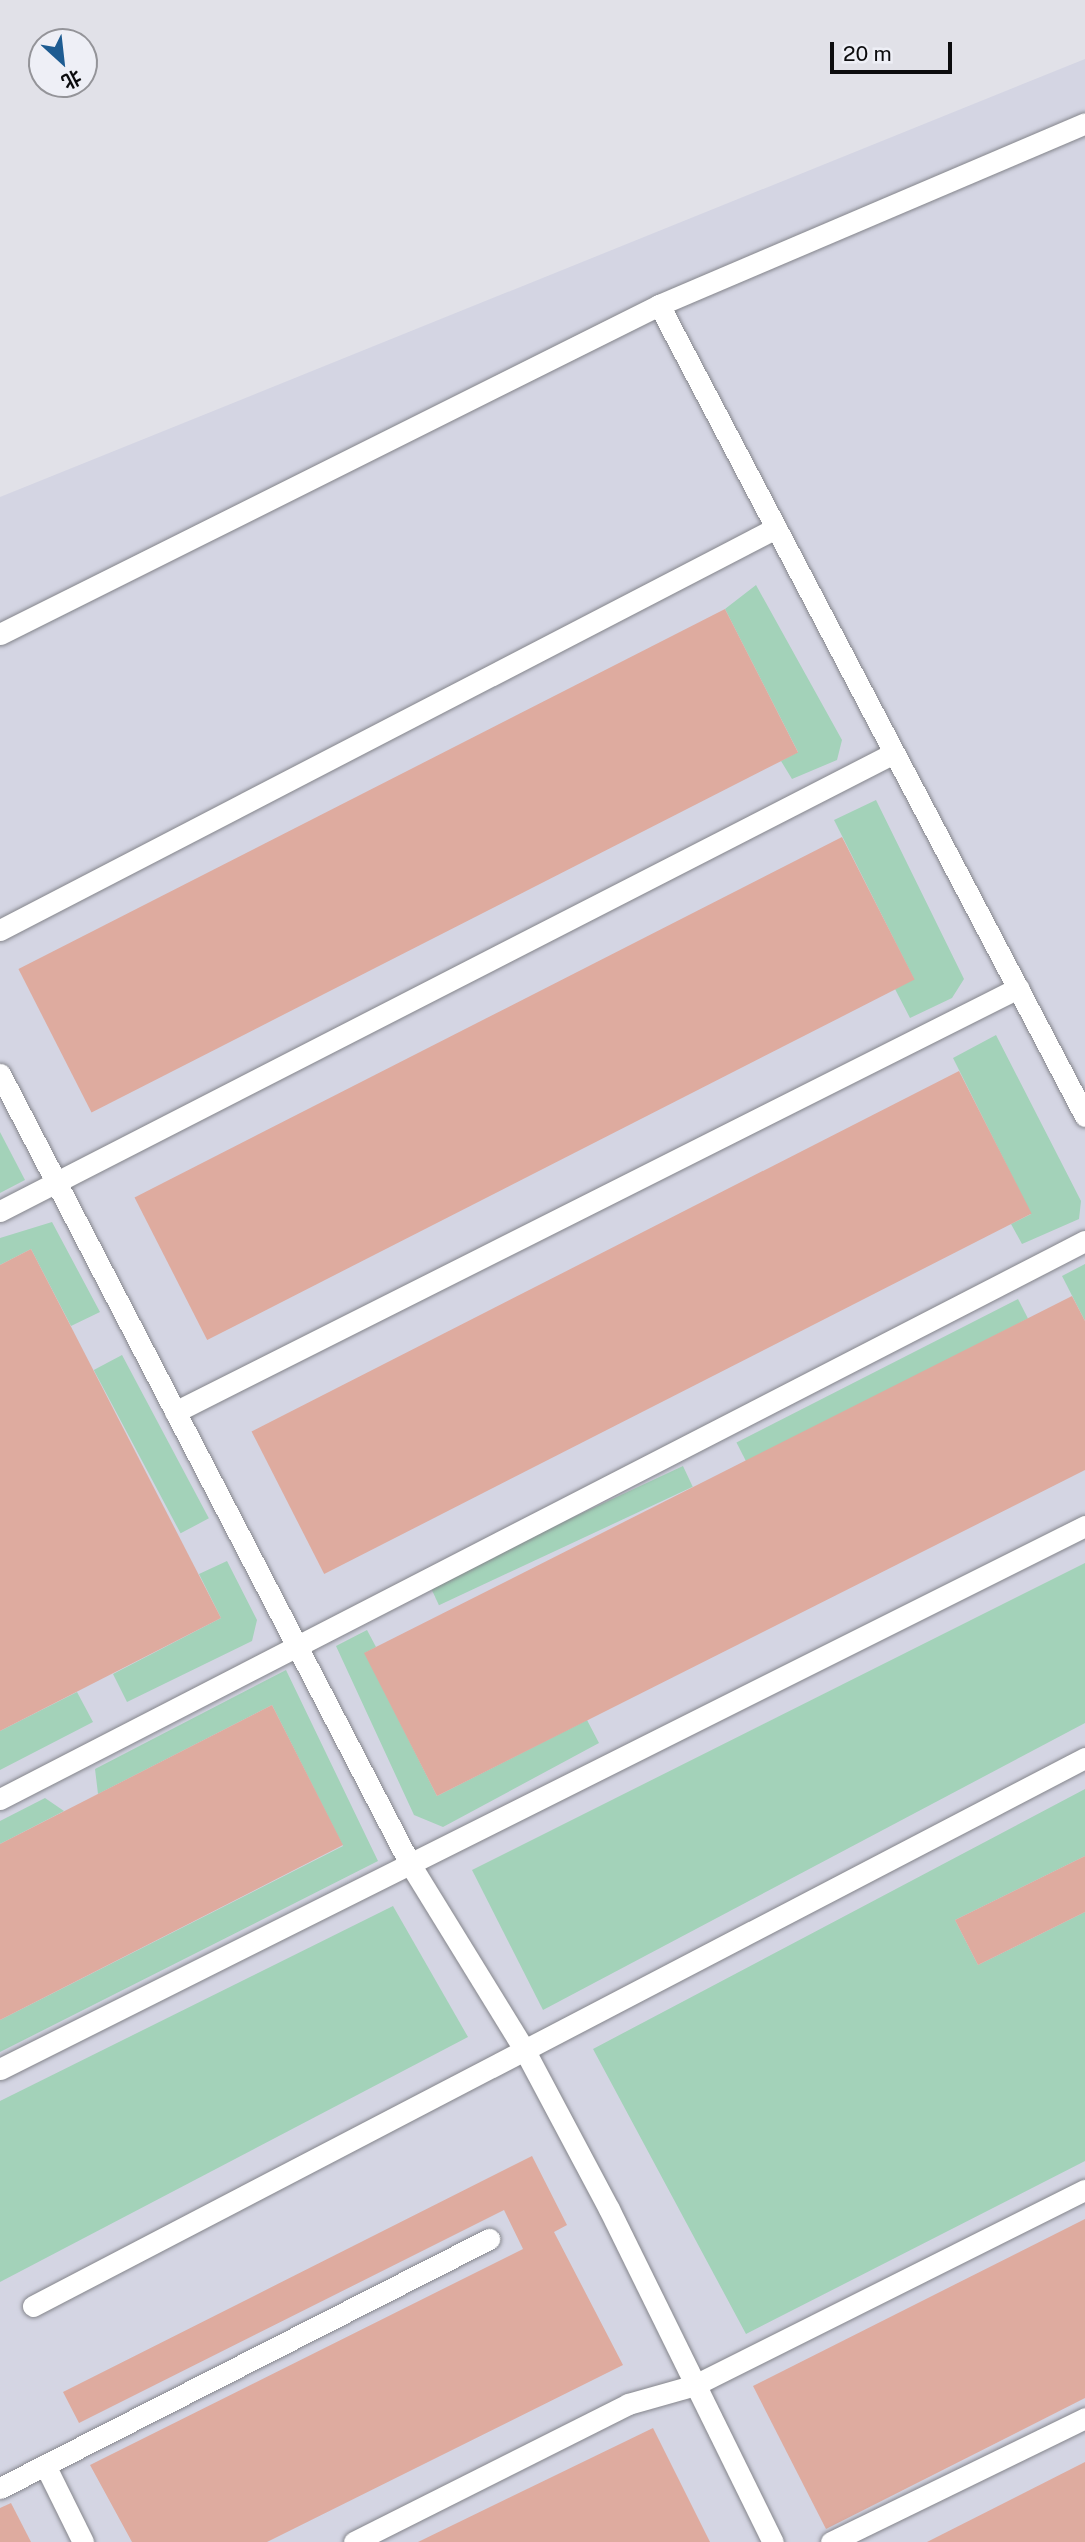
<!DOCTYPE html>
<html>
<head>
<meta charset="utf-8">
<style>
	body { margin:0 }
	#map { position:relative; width:1085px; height:2542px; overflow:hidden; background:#e1e1e8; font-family:"Public Sans","Noto Sans SC",sans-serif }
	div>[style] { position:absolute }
	.built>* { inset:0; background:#d4d5e3 }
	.green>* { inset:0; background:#a3d2b9; transform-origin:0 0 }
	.building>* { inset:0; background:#deab9f; transform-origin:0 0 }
	.roads { filter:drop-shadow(0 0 2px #84858b) drop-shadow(0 0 2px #84858b) }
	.service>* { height:21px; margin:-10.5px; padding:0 10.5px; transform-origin:10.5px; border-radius:10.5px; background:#fff }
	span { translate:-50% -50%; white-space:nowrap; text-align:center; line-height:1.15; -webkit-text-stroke:5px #eeeff6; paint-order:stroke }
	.north { position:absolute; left:28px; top:28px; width:70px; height:70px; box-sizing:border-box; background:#eeeff6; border:2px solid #949499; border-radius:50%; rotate:153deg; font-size:19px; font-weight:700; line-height:28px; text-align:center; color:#0c0c0e }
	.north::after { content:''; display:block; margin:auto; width:24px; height:32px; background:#1e5c92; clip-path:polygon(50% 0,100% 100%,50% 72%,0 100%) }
	.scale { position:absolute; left:830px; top:42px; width:122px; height:32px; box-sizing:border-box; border:4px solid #0c0c0e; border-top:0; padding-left:9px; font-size:21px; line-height:24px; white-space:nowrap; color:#0c0c0e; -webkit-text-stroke:5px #eeeff6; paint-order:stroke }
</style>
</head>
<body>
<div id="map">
	<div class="built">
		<i style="clip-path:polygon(1085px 59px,1085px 2542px,0 2542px,0 497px)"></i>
	</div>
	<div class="green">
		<i style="clip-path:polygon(756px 585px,842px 740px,837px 760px,792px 779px,781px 761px,798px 752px,725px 609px)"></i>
		<i style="clip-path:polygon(876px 800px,964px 979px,952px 998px,910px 1018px,895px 989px,914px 979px,834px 820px)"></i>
		<i style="clip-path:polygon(996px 1035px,1081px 1201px,1079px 1219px,1022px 1244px,1011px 1224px,1031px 1214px,953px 1058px)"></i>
		<i style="clip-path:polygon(0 1132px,25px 1180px,0 1193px)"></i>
		<i style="clip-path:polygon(52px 1222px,100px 1312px,71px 1326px,31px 1249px,0 1265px,0 1238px)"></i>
		<i style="clip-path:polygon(1085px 1264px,1085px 1321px,1062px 1276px)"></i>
		<i style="left:1018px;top:1299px;width:22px;height:316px;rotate:63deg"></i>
		<i style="left:122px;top:1355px;width:185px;height:32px;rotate:62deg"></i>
		<i style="left:683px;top:1466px;width:23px;height:280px;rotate:65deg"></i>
		<i style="clip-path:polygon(227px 1561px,257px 1620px,252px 1641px,127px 1702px,113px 1674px,221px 1618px,199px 1574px)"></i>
		<i style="clip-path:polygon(1085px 1563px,1085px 1723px,543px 2010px,472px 1870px)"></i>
		<i style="clip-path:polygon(367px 1630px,376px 1647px,365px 1653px,437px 1796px,587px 1720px,599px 1743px,443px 1827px,414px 1815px,336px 1646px)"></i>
		<i style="clip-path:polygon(286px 1670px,378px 1861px,0 2052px,0 2020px,343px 1846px,272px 1705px,98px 1794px,95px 1769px)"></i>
		<i style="clip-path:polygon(77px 1692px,93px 1722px,0 1770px,0 1731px)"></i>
		<i style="clip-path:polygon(1085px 1789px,1085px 1856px,955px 1920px,978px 1965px,1085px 1912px,1085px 2161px,746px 2334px,593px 2049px)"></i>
		<i style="clip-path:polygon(45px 1798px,64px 1811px,0 1844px,0 1821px)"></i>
		<i style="clip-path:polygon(393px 1906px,468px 2037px,0 2282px,0 2101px)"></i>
	</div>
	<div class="building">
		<i style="left:725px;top:609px;width:161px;height:793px;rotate:63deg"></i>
		<i style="left:842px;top:837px;width:160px;height:794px;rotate:63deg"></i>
		<i style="left:959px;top:1071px;width:160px;height:794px;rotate:63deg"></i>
		<i style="clip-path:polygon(31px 1249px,221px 1618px,0 1731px,0 1265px)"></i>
		<i style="clip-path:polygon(1072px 1296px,1085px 1321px,1085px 1470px,437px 1796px,364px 1653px)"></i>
		<i style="clip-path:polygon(272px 1705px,343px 1845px,0 2020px,0 1844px)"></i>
		<i style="clip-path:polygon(1085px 1856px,1085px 1912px,978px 1965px,955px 1920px)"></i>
		<i style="clip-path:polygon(532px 2156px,567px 2225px,554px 2232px,623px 2365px,267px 2542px,132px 2542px,90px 2465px,523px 2249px,504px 2210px,79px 2423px,63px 2392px)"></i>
		<i style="clip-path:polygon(1085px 2219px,1085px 2398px,826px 2529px,753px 2386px)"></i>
		<i style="clip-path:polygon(653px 2428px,710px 2542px,418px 2542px)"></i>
		<i style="clip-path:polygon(1085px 2462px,1085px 2542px,927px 2542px)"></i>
		<i style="clip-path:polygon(11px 2503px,31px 2542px,0 2542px,0 2508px)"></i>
	</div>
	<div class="roads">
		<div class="service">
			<i style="left:659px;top:305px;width:916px;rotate:62.29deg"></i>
			<i style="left:0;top:634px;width:737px;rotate:-26.53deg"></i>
			<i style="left:659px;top:305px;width:463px;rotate:-23.1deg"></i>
			<i style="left:0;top:930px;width:874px;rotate:-27.39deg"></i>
			<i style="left:0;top:1074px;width:890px;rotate:62.57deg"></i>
			<i style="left:410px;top:1864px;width:220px;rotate:58.4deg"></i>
			<i style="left:525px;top:2051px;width:179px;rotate:62deg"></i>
			<i style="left:609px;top:2209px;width:371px;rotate:63.8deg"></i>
			<i style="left:0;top:1211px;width:1004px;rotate:-27.13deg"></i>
			<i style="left:175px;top:1412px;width:944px;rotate:-26.7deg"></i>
			<i style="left:0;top:1799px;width:1220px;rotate:-27.22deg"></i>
			<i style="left:0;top:2069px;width:1213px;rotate:-26.59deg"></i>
			<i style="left:33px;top:2306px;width:1186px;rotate:-27.52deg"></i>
			<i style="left:45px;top:2465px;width:86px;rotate:63.7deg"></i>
			<i style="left:0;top:2488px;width:549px;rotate:-26.99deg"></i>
			<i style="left:354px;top:2542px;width:307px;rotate:-26.7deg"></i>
			<i style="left:628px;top:2404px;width:70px;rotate:-15.8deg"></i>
			<i style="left:695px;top:2385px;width:436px;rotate:-26.6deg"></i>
			<i style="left:831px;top:2542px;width:283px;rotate:-26deg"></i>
		</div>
	</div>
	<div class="north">北</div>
	<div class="scale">20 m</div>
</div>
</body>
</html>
